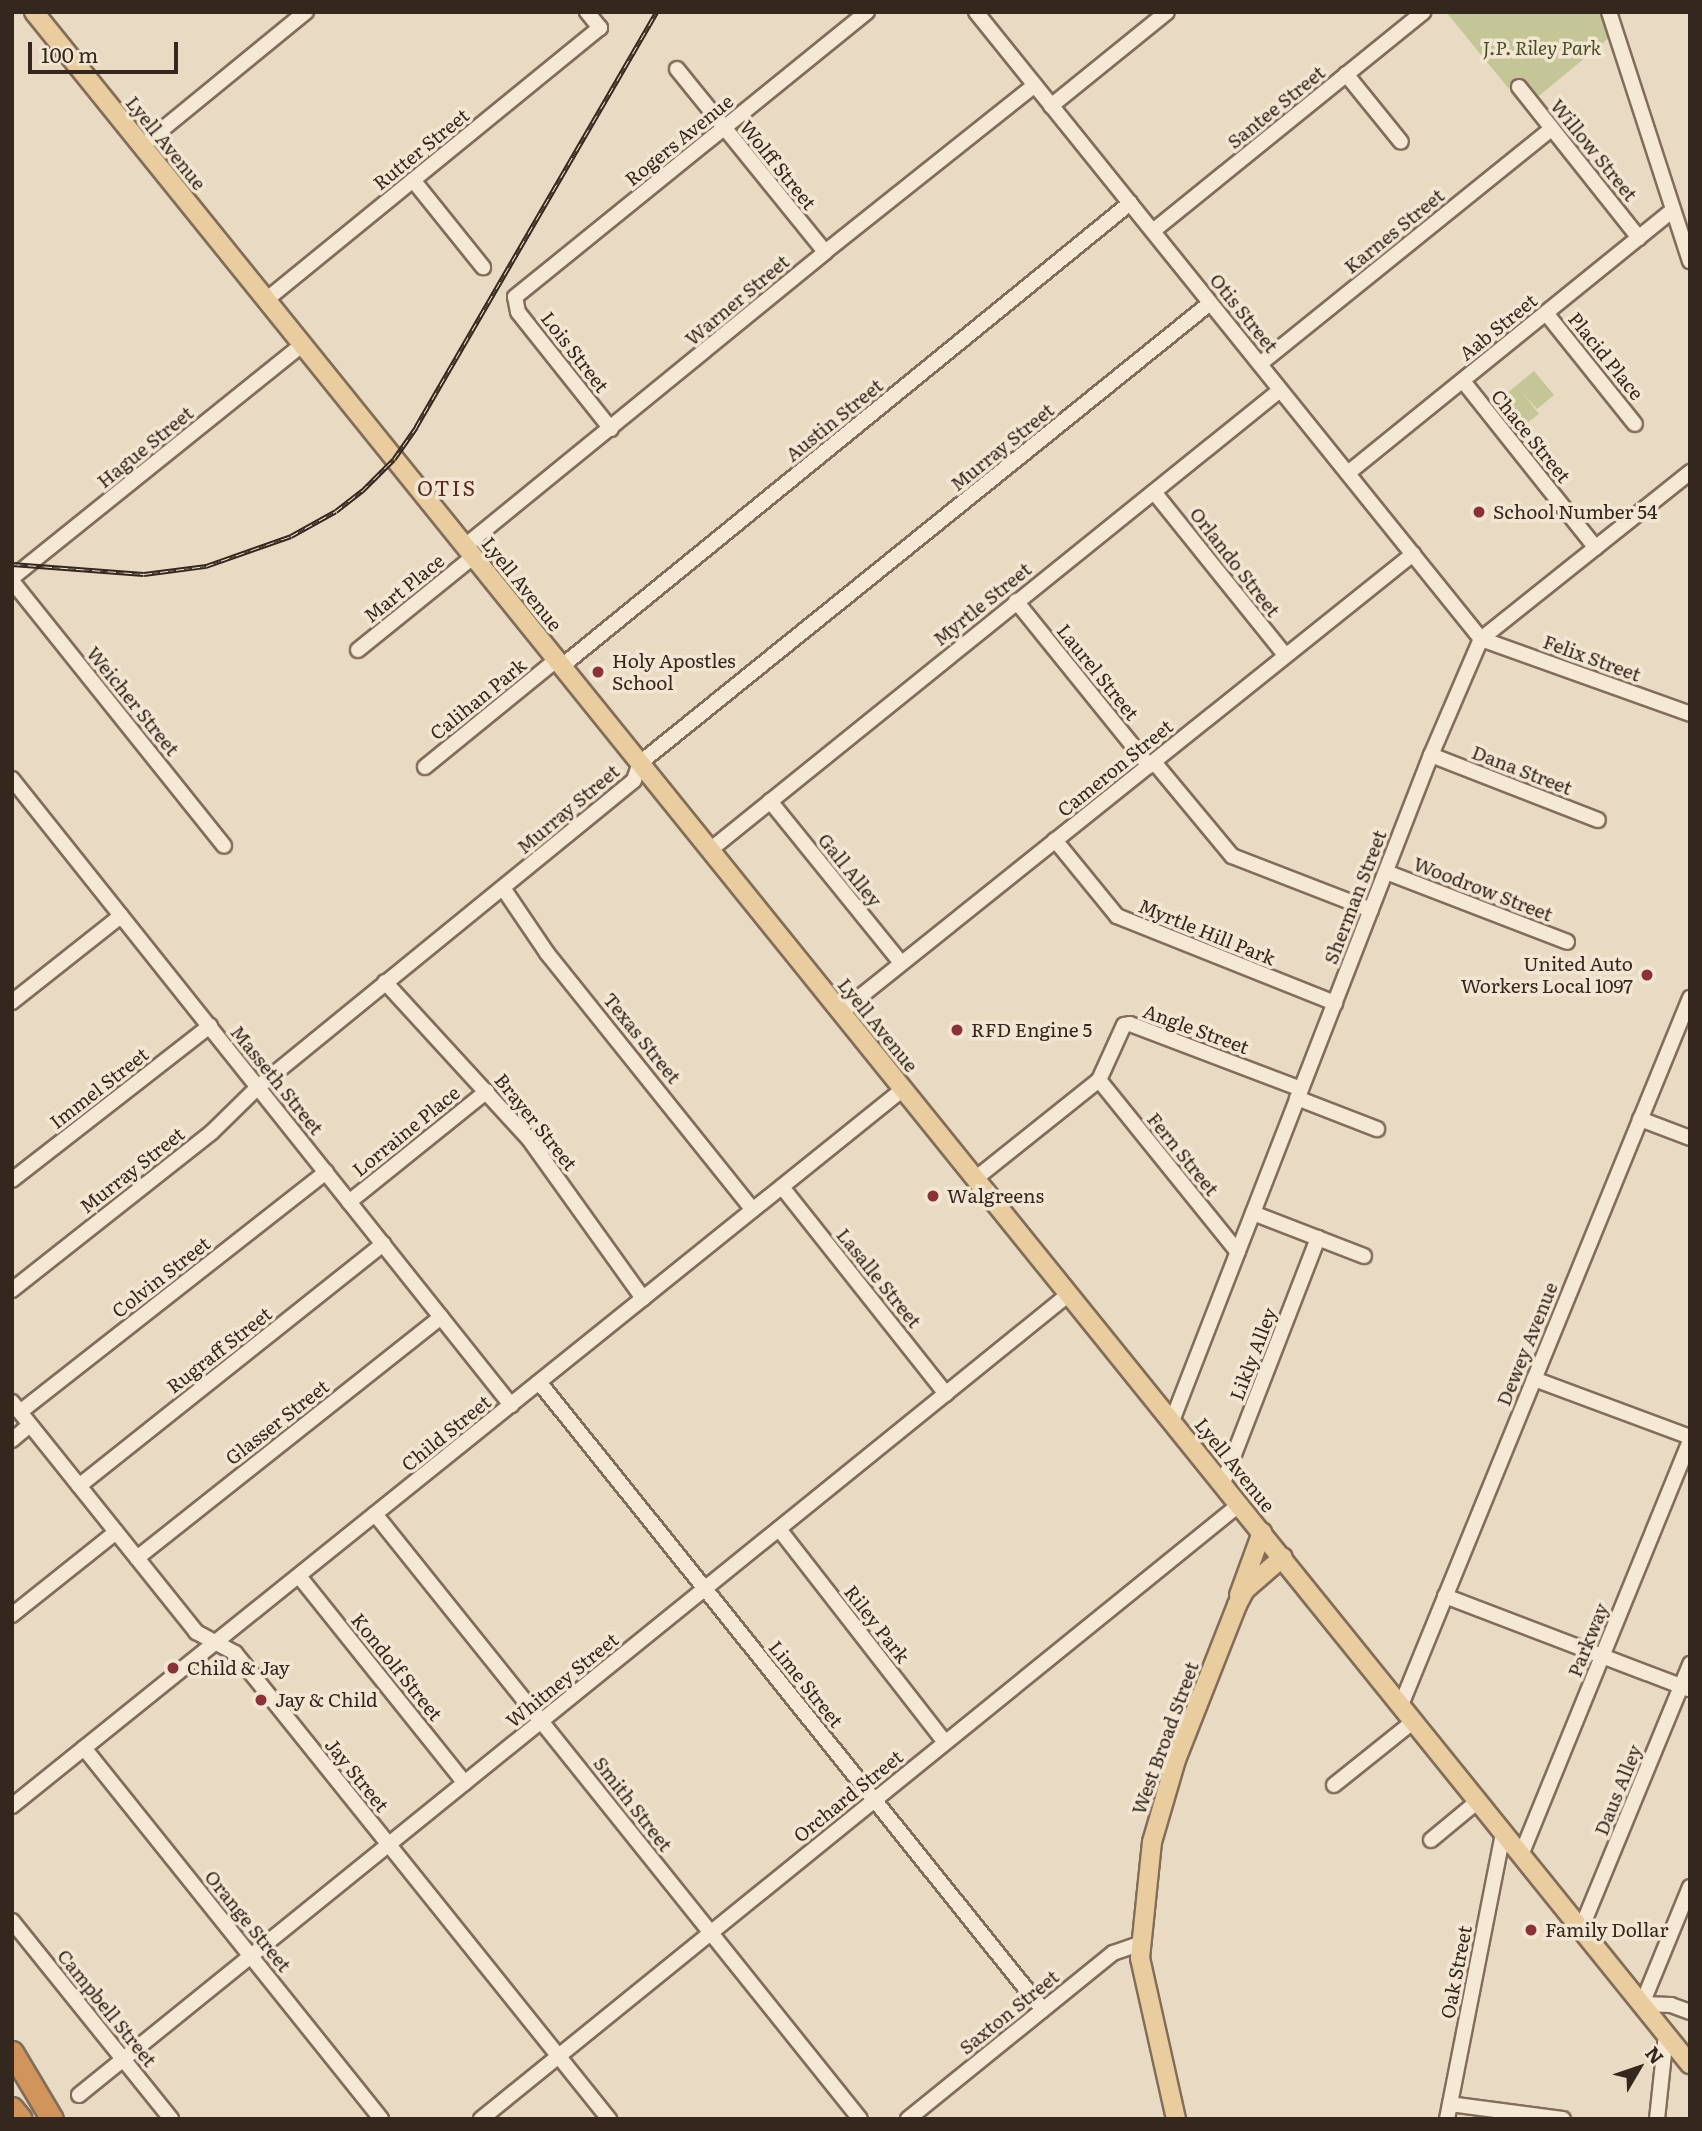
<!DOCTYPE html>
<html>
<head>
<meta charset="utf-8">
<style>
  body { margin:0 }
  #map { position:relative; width:1702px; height:2131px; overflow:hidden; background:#e9dbc3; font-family:Literata,serif }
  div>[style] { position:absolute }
  .green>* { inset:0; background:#c4c698 }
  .roads { filter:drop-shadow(2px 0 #826d5b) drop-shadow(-2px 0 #826d5b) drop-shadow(0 2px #826d5b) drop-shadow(0 -2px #826d5b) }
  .minor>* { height:14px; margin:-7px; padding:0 7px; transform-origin:7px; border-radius:7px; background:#f5e9d5 }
  .major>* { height:18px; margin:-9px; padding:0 9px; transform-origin:9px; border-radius:9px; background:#e9cd9e }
  .highway>* { height:21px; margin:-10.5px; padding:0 10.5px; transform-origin:10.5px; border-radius:10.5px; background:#d1955b }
  .rail>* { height:5px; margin-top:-2.5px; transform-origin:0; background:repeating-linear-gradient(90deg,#f2e6d2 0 8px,#33271e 0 16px); box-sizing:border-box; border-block:2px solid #33271e }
  .dots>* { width:19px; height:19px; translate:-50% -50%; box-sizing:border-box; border:4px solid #f2e6d2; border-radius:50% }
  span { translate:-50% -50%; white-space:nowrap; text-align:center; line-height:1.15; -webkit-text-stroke:7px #f2e6d2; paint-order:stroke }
  .park-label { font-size:19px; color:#464d27; font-style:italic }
  .street-label { font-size:19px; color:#33271e }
  .poi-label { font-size:19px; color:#33271e }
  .left { translate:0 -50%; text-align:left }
  .right { translate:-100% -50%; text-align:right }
  .neighbourhood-label { font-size:21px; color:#5b2a22; letter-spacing:2px }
  .frame { position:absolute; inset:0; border:14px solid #33271e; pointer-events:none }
  .north { position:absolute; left:1604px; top:2033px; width:70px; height:70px; -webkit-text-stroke:5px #f2e6d2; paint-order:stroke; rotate:51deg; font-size:19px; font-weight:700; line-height:28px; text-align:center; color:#33271e }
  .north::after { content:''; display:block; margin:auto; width:24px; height:32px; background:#33271e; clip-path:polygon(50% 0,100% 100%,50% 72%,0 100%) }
  .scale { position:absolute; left:28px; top:42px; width:150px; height:32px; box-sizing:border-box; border:4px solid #33271e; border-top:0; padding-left:9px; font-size:21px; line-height:24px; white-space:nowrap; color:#33271e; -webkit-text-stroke:5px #f2e6d2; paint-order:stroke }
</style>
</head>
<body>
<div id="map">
  <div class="green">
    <i style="clip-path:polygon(1446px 12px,1599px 12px,1610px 37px,1539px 96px,1524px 78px,1509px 89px)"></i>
    <i style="clip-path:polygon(1534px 371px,1554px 395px,1537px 409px,1521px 391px,1539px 414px,1519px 429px,1502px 408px,1501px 398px)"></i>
  </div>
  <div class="roads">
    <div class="minor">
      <i style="left:976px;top:12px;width:805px;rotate:51.15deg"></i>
      <i style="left:1481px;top:639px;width:222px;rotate:19.7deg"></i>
      <i style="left:1609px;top:12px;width:262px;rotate:72deg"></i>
      <i style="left:677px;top:69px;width:235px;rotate:51deg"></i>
      <i style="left:1346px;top:74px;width:87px;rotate:51deg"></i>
      <i style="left:1519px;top:87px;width:193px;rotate:51.5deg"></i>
      <i style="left:1051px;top:106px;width:149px;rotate:-39deg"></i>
      <i style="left:142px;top:146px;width:212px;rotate:-39.3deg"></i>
      <i style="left:413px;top:180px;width:112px;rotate:51.2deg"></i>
      <i style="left:1153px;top:231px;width:348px;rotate:-39deg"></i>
      <i style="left:266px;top:300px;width:431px;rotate:-39.2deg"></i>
      <i style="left:600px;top:28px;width:21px;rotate:-129deg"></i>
      <i style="left:1546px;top:313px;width:142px;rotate:51.3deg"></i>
      <i style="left:1260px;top:364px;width:375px;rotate:-38.9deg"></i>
      <i style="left:1463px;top:381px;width:213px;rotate:51.5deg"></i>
      <i style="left:611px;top:429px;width:149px;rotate:-128.5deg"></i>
      <i style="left:518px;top:312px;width:15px;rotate:-101deg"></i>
      <i style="left:515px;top:297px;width:453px;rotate:-39deg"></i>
      <i style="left:1348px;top:473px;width:418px;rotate:-39deg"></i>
      <i style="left:1154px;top:492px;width:209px;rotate:51.2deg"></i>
      <i style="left:465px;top:546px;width:465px;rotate:-39.2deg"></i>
      <i style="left:825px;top:252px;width:268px;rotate:-38.5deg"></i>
      <i style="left:12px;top:578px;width:372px;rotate:-38.8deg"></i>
      <i style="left:12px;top:581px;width:339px;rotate:51.3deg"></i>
      <i style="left:1016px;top:601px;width:212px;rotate:51.1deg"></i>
      <i style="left:358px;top:650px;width:148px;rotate:-39deg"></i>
      <i style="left:562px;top:666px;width:733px;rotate:-39.18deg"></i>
      <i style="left:1431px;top:755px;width:179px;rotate:21.3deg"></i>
      <i style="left:1154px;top:762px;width:122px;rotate:50.3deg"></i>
      <i style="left:1232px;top:856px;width:149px;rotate:21.2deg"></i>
      <i style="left:425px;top:767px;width:169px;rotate:-39.2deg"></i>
      <i style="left:12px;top:779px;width:801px;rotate:51.44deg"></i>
      <i style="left:770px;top:801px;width:208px;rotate:51deg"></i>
      <i style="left:1055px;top:840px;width:98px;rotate:50.8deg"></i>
      <i style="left:1117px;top:916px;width:235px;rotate:21.8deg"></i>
      <i style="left:710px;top:850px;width:732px;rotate:-38.9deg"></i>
      <i style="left:1386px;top:872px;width:194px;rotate:21.1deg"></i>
      <i style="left:503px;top:888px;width:78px;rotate:55.9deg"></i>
      <i style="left:547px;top:953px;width:329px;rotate:51.3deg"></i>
      <i style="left:385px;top:982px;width:213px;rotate:47.5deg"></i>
      <i style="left:529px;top:1139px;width:196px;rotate:54.4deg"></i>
      <i style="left:12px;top:1002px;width:139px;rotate:-38.3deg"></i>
      <i style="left:841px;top:1012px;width:733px;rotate:-38.68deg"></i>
      <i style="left:1099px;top:1080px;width:221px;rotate:51.1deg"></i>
      <i style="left:1297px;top:1098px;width:86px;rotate:21.2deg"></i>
      <i style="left:1640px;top:1119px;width:53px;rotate:20.8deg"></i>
      <i style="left:975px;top:1179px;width:159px;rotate:-38.6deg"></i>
      <i style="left:1099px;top:1080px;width:60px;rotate:-65.6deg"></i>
      <i style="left:1124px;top:1025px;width:6px;rotate:-9deg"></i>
      <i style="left:1130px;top:1024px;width:183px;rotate:20.8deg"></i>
      <i style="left:12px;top:1180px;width:251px;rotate:-37.9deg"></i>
      <i style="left:782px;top:1187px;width:264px;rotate:51.6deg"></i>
      <i style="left:349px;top:1202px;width:177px;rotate:-38.8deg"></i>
      <i style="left:1253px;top:1213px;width:119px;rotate:21.2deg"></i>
      <i style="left:12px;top:1290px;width:255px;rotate:-38.3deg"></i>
      <i style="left:212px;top:1132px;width:64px;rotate:-44.4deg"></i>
      <i style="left:258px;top:1087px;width:485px;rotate:-39.2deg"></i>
      <i style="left:634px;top:780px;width:18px;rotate:-71deg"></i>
      <i style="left:640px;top:763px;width:732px;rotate:-38.9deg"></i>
      <i style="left:1534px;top:1379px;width:166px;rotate:20.4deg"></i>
      <i style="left:539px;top:1382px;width:805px;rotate:51.25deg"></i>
      <i style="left:12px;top:1402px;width:295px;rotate:51.3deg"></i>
      <i style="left:196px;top:1632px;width:44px;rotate:28.3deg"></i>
      <i style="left:235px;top:1653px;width:598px;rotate:51.25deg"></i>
      <i style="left:20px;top:1412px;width:389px;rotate:-38.1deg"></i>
      <i style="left:1172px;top:1421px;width:715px;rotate:-68.75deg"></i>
      <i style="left:1431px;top:755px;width:126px;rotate:-66.7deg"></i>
      <i style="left:1481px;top:639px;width:268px;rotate:-38.6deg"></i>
      <i style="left:12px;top:1440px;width:23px;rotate:-40deg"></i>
      <i style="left:1223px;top:1483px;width:263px;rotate:-68.8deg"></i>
      <i style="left:79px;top:1486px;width:389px;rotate:-38.5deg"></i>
      <i style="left:375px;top:1514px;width:775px;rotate:51.28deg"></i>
      <i style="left:779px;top:1529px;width:270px;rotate:52.1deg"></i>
      <i style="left:137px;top:1558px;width:388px;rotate:-38.4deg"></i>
      <i style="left:299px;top:1576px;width:265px;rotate:51.3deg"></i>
      <i style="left:1445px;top:1596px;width:261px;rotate:20.9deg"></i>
      <i style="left:12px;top:1615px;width:133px;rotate:-38.6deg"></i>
      <i style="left:1401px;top:1705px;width:764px;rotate:-67.77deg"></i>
      <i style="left:84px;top:1748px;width:475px;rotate:51.3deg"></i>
      <i style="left:1334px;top:1785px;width:102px;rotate:-38.7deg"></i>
      <i style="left:12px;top:1806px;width:1144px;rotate:-38.82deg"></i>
      <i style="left:1431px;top:1840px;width:61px;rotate:-39.7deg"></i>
      <i style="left:1521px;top:1855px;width:448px;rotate:-67.8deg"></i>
      <i style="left:1690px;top:1887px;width:126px;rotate:112.3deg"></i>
      <i style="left:1642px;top:2004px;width:29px;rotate:2deg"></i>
      <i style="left:1671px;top:2005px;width:20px;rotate:20deg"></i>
      <i style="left:12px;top:1921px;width:254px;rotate:51.2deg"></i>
      <i style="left:1581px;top:1929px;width:287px;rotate:-67.6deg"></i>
      <i style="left:79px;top:2095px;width:1273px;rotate:-38.98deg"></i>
      <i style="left:1450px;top:2104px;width:114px;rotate:7.6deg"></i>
      <i style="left:481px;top:2119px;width:977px;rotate:-39.02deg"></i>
      <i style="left:908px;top:2119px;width:264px;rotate:-39deg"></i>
      <i style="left:1113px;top:1953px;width:28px;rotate:-19deg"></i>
      <i style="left:1447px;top:2119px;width:291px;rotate:-78.9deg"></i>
      <i style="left:1657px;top:2119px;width:84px;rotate:-83.9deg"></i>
    </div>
    <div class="major">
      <i style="left:34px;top:12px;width:2637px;rotate:51.1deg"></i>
      <i style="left:1239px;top:1595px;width:67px;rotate:-69.9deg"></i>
      <i style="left:1176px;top:2119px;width:165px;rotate:-102.6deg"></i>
      <i style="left:1140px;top:1958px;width:117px;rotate:-84.1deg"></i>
      <i style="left:1152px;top:1842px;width:85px;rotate:-73.7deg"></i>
      <i style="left:1176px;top:1760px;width:167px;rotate:-68.5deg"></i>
      <i style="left:1237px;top:1605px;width:17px;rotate:-62deg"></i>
      <i style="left:1245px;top:1590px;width:50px;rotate:-41deg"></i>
    </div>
    <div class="highway">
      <i style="left:12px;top:2052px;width:78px;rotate:59.2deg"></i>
      <i style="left:12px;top:2108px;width:14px;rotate:51deg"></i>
    </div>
  </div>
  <div class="rail">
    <i style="left:12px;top:564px;width:132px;rotate:4.3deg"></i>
    <i style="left:144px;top:574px;width:63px;rotate:-7.4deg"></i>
    <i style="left:206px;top:566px;width:90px;rotate:-19.4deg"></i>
    <i style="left:291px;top:536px;width:51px;rotate:-29.1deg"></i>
    <i style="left:336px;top:511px;width:33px;rotate:-38deg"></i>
    <i style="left:362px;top:491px;width:45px;rotate:-45deg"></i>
    <i style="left:394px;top:459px;width:39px;rotate:-55deg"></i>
    <i style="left:416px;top:427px;width:480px;rotate:-59.9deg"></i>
  </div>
  <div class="dots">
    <i style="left:1479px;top:512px;background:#8b3138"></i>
    <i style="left:598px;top:672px;background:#8b3138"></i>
    <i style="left:1647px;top:975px;background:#8b3138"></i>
    <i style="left:957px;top:1030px;background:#8b3138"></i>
    <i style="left:933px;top:1196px;background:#8b3138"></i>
    <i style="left:173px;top:1668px;background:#8b3138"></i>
    <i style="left:261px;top:1700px;background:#8b3138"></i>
    <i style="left:1531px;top:1930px;background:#8b3138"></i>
  </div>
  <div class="park-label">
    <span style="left:1542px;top:48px">J.P. Riley Park</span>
  </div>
  <div class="street-label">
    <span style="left:1276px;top:107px;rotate:-39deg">Santee Street</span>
    <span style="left:679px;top:140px;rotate:-39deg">Rogers Avenue</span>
    <span style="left:166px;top:143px;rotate:51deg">Lyell Avenue</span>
    <span style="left:421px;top:149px;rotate:-39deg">Rutter Street</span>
    <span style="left:1594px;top:150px;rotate:51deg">Willow Street</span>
    <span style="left:778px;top:165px;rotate:51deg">Wolff Street</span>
    <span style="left:1394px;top:231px;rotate:-39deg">Karnes Street</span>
    <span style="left:737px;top:300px;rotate:-40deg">Warner Street</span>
    <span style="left:1244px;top:313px;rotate:51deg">Otis Street</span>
    <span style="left:1498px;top:327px;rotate:-39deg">Aab Street</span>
    <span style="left:575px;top:352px;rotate:52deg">Lois Street</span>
    <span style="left:1606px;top:356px;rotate:51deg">Placid Place</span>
    <span style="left:834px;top:420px;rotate:-39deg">Austin Street</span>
    <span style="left:1531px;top:436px;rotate:51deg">Chace Street</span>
    <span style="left:145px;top:447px;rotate:-39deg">Hague Street</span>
    <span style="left:1002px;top:447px;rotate:-39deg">Murray Street</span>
    <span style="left:1235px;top:562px;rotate:52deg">Orlando Street</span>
    <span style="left:522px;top:584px;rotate:51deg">Lyell Avenue</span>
    <span style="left:404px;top:588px;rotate:-39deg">Mart Place</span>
    <span style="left:982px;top:604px;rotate:-39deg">Myrtle Street</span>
    <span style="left:1592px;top:658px;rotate:20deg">Felix Street</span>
    <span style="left:1098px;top:672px;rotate:51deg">Laurel Street</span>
    <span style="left:478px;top:699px;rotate:-39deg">Calihan Park</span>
    <span style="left:133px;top:701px;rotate:51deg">Weicher Street</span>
    <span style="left:1115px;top:768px;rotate:-39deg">Cameron Street</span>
    <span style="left:1522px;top:770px;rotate:21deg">Dana Street</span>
    <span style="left:568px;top:809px;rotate:-40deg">Murray Street</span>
    <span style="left:850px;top:870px;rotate:51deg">Gall Alley</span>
    <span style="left:1483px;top:889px;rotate:21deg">Woodrow Street</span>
    <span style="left:1355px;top:897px;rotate:-69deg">Sherman Street</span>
    <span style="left:1207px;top:932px;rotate:22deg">Myrtle Hill Park</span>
    <span style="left:878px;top:1025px;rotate:51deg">Lyell Avenue</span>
    <span style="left:1196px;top:1029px;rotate:20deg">Angle Street</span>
    <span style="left:642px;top:1038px;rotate:51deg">Texas Street</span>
    <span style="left:277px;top:1080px;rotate:51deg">Masseth Street</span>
    <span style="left:99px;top:1088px;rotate:-38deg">Immel Street</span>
    <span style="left:536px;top:1122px;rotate:51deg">Brayer Street</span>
    <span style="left:406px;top:1131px;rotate:-39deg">Lorraine Place</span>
    <span style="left:1183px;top:1154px;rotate:51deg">Fern Street</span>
    <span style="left:132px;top:1170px;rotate:-38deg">Murray Street</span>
    <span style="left:161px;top:1277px;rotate:-38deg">Colvin Street</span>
    <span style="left:879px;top:1278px;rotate:51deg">Lasalle Street</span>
    <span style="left:1527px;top:1344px;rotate:-68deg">Dewey Avenue</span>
    <span style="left:219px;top:1350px;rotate:-38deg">Rugraff Street</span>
    <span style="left:1253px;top:1354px;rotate:-69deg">Likly Alley</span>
    <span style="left:277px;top:1422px;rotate:-38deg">Glasser Street</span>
    <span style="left:446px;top:1433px;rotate:-39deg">Child Street</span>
    <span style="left:1235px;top:1465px;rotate:51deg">Lyell Avenue</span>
    <span style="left:877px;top:1624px;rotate:52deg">Riley Park</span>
    <span style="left:1588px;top:1640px;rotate:-68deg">Parkway</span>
    <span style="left:397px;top:1667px;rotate:51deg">Kondolf Street</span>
    <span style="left:562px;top:1680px;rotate:-39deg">Whitney Street</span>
    <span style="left:806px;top:1684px;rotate:51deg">Lime Street</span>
    <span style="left:1165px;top:1738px;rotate:-70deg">West Broad Street</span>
    <span style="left:357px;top:1775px;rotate:51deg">Jay Street</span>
    <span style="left:1618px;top:1790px;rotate:-68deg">Daus Alley</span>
    <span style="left:848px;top:1796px;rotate:-39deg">Orchard Street</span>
    <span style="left:633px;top:1804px;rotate:52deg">Smith Street</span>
    <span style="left:248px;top:1921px;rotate:51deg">Orange Street</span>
    <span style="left:1456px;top:1972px;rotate:-79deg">Oak Street</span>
    <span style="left:107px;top:2008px;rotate:51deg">Campbell Street</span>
    <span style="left:1009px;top:2012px;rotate:-39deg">Saxton Street</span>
  </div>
  <div class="poi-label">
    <span class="left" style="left:1493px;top:512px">School Number 54</span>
    <span class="left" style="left:612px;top:672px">Holy Apostles<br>School</span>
    <span class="right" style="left:1633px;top:975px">United Auto<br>Workers Local 1097</span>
    <span class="left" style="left:971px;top:1030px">RFD Engine 5</span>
    <span class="left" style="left:947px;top:1196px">Walgreens</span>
    <span class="left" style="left:187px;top:1668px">Child &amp; Jay</span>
    <span class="left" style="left:275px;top:1700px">Jay &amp; Child</span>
    <span class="left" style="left:1545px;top:1930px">Family Dollar</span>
  </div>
  <div class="neighbourhood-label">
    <span style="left:447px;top:487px">OTIS</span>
  </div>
  <div class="frame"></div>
  <div class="north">N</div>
  <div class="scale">100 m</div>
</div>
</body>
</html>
